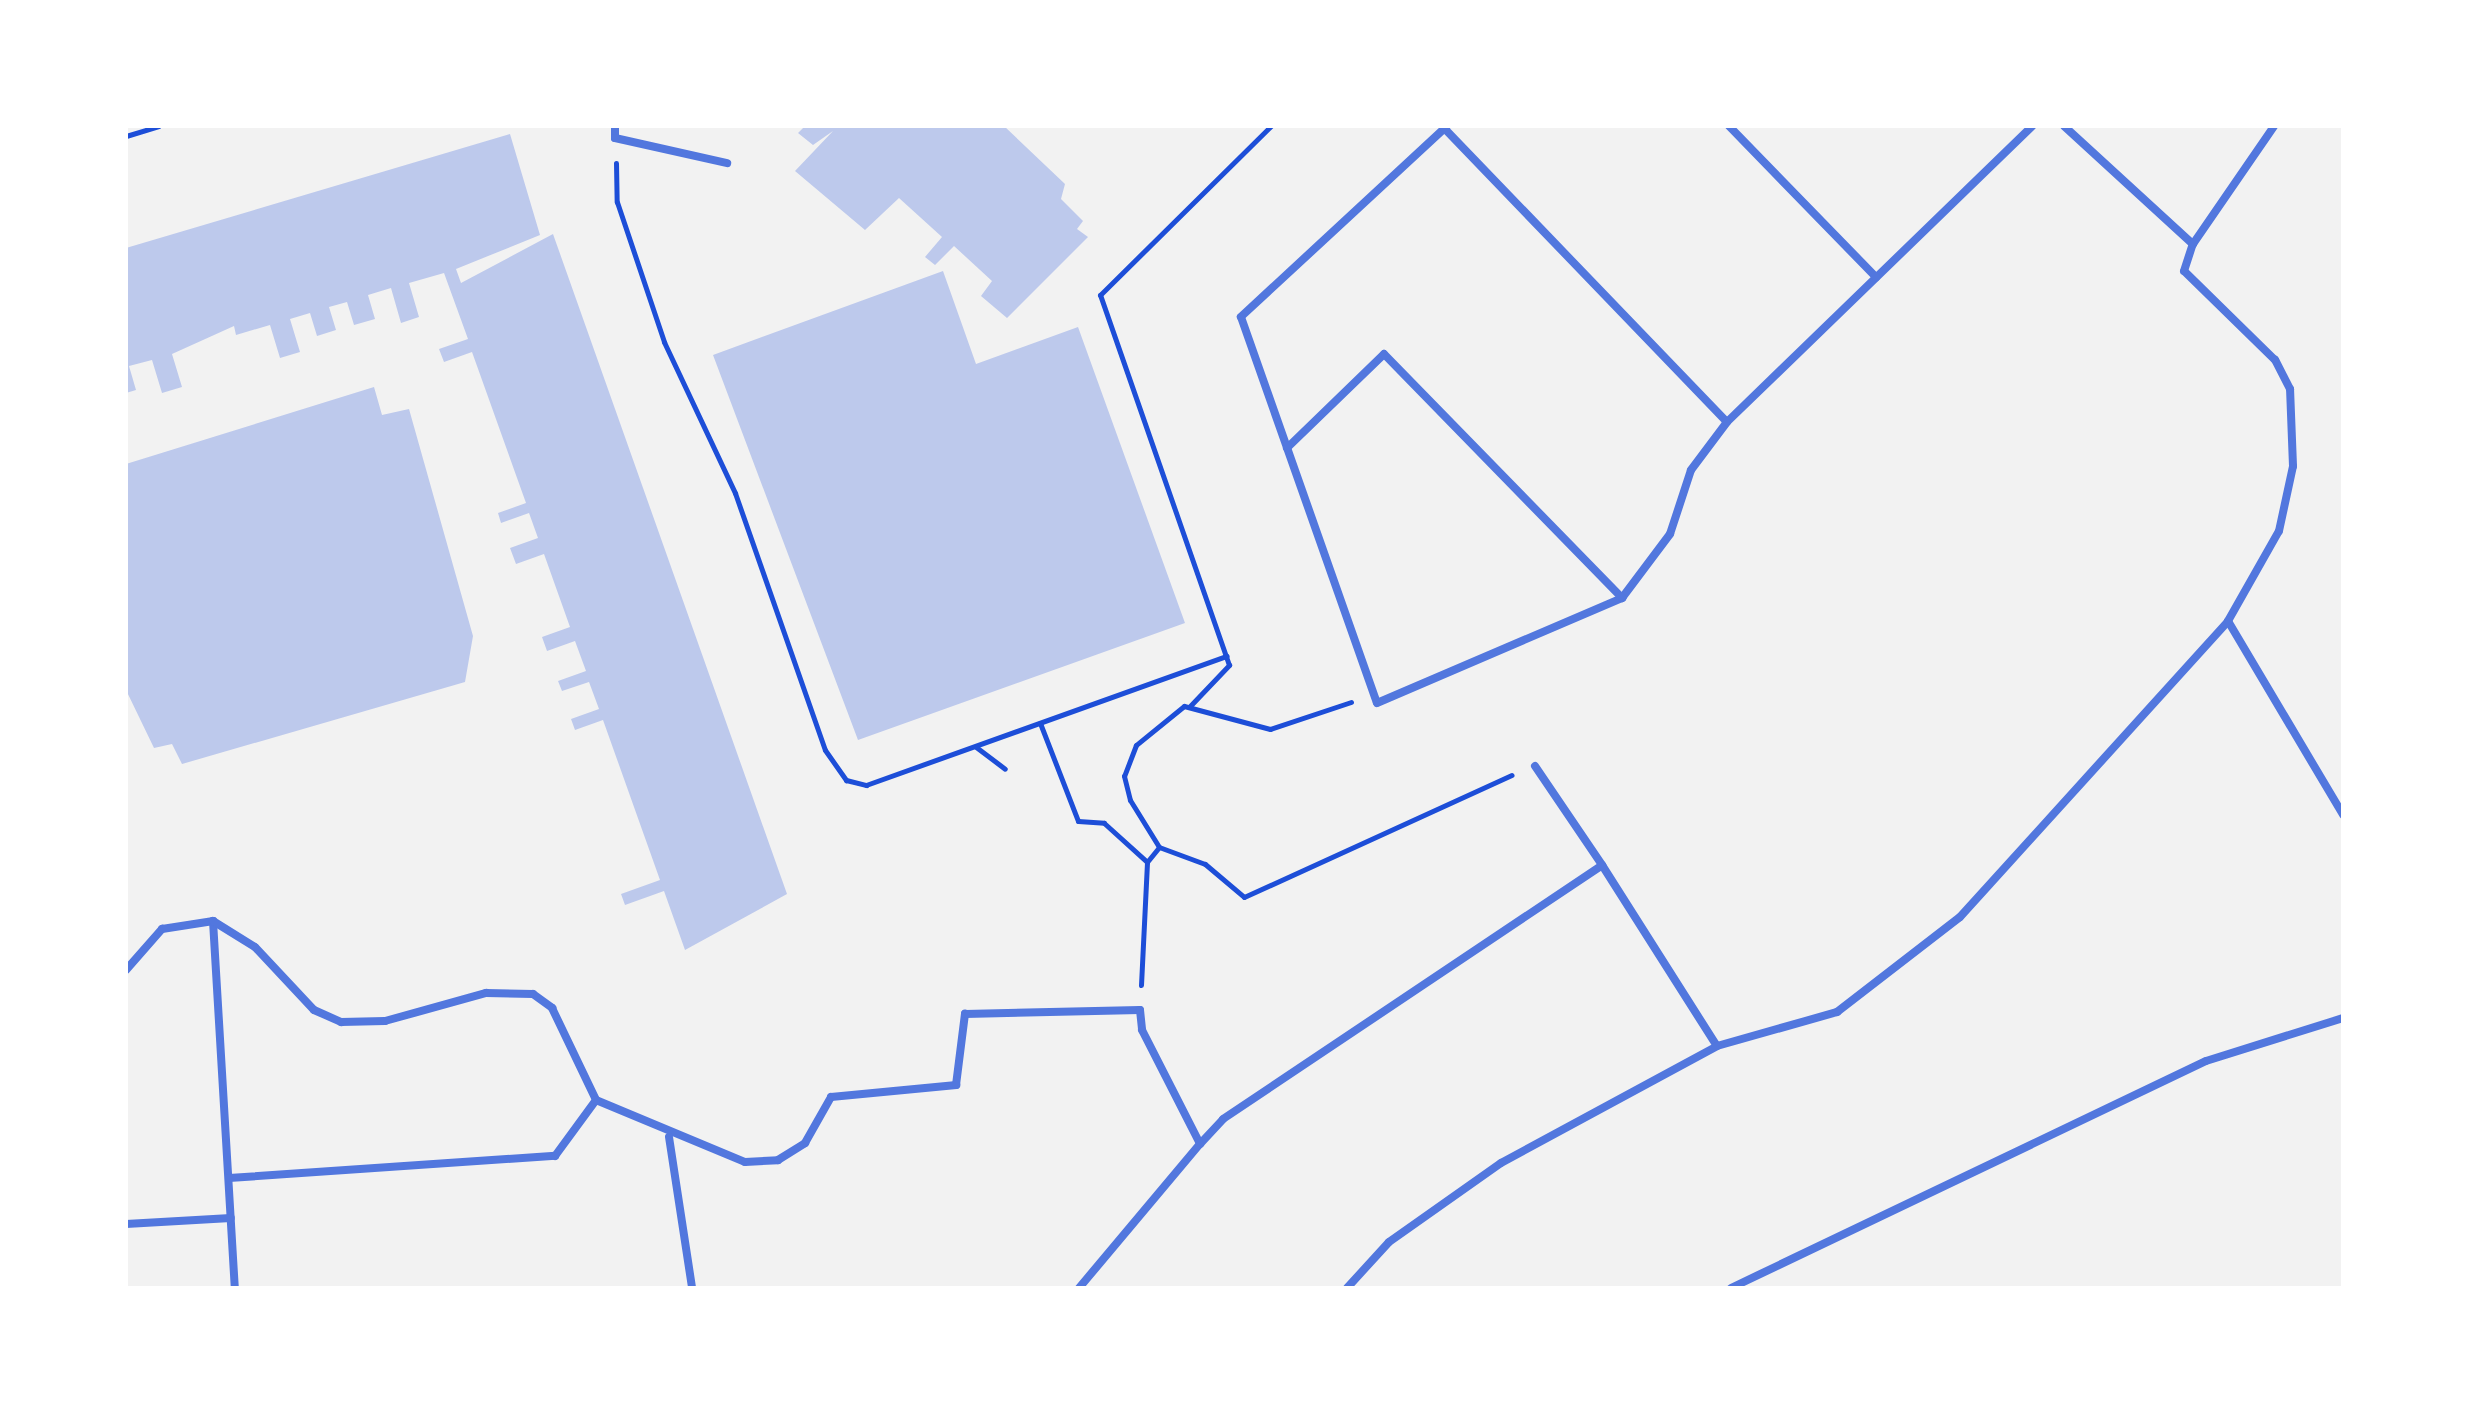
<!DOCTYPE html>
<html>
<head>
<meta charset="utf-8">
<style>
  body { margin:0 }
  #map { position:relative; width:2469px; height:1414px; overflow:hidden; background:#f2f2f2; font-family:Inter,sans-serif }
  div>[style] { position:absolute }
  .building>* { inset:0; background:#bdc9ec }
  .path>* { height:5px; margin:-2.5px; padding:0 2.5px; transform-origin:2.5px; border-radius:2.5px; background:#1d4ed8 }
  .minor>* { height:8px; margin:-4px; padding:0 4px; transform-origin:4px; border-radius:4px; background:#5277de }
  span { translate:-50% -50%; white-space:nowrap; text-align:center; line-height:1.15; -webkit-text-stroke:8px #fff; paint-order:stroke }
  .frame { position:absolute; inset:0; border:128px solid #fff; pointer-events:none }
</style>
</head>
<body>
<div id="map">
  <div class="building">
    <i style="clip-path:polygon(805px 126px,1004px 126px,1065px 184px,1061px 199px,1083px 221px,1077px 229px,1088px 237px,1007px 318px,981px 296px,992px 281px,954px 246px,935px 265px,925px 257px,942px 237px,899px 198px,865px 230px,795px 171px,833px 131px,813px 145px,798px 133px)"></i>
    <i style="clip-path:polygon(510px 134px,540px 235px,456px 269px,461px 283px,553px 234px,787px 894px,685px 950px,664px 891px,625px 905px,621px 894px,660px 880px,603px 720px,575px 730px,571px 719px,599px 709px,589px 682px,562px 691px,558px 681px,586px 671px,575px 641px,547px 651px,542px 637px,570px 627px,544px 554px,516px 564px,510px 548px,538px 538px,529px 513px,501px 523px,498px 513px,526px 503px,472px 352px,444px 362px,439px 349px,468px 339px,444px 273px,409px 283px,419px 317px,401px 323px,391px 288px,368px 295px,375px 319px,354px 325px,347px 302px,329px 307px,336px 330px,317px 336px,310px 313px,290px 319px,300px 352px,280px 358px,270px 325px,236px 335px,234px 326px,172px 354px,182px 387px,162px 393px,152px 360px,129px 366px,136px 390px,126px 393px,126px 248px)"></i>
    <i style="clip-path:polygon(943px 271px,976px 364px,1078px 327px,1185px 623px,858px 740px,713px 355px)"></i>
    <i style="clip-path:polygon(374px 387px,382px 415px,409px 409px,473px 636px,465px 682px,182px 764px,172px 744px,154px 748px,126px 690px,126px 464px)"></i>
  </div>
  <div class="path">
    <i style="left:126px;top:136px;width:34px;rotate:-17deg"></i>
    <i style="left:616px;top:163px;width:39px;rotate:89deg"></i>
    <i style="left:617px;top:202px;width:148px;rotate:71.4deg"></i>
    <i style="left:664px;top:342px;width:167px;rotate:64.8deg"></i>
    <i style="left:735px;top:493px;width:272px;rotate:70.7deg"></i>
    <i style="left:825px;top:750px;width:37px;rotate:55deg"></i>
    <i style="left:846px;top:780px;width:21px;rotate:14deg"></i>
    <i style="left:866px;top:785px;width:383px;rotate:-19.7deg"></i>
    <i style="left:1351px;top:702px;width:85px;rotate:161.6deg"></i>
    <i style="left:1270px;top:729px;width:89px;rotate:-165deg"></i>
    <i style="left:1184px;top:706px;width:62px;rotate:140.9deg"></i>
    <i style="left:1136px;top:745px;width:33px;rotate:111deg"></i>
    <i style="left:1124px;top:776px;width:25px;rotate:76deg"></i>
    <i style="left:1130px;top:800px;width:55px;rotate:58.3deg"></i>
    <i style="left:1159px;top:847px;width:49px;rotate:20.3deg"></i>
    <i style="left:1205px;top:864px;width:51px;rotate:40.2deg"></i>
    <i style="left:1244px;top:897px;width:294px;rotate:-24.5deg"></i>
    <i style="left:1190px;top:706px;width:57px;rotate:-46.4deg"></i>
    <i style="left:1229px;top:665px;width:392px;rotate:-109.2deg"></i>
    <i style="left:1100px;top:295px;width:240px;rotate:-44.7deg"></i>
    <i style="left:1040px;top:723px;width:105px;rotate:68.8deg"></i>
    <i style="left:1078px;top:821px;width:26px;rotate:4deg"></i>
    <i style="left:1104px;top:823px;width:58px;rotate:42.2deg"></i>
    <i style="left:976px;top:747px;width:36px;rotate:37deg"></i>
    <i style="left:1141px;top:985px;width:123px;rotate:-87.2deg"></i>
    <i style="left:1147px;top:862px;width:19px;rotate:-51deg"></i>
  </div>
  <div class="minor">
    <i style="left:615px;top:126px;width:12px;rotate:90deg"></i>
    <i style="left:615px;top:138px;width:115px;rotate:12.6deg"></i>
    <i style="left:1447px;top:126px;width:281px;rotate:137.2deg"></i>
    <i style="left:1241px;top:317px;width:409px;rotate:70.6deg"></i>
    <i style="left:1377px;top:703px;width:267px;rotate:-23.2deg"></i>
    <i style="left:1622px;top:598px;width:80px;rotate:-53.1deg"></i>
    <i style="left:1670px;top:534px;width:67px;rotate:-71.8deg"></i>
    <i style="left:1691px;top:470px;width:60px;rotate:-53.1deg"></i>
    <i style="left:1727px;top:422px;width:425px;rotate:-44.1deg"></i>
    <i style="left:1729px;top:126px;width:211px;rotate:45.8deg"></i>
    <i style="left:2064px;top:126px;width:175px;rotate:42.5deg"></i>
    <i style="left:1444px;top:128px;width:408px;rotate:46.1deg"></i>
    <i style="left:1287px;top:448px;width:135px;rotate:-44.1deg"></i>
    <i style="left:1384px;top:354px;width:341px;rotate:45.7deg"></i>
    <i style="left:2228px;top:621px;width:226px;rotate:59.3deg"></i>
    <i style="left:1535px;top:766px;width:120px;rotate:55.9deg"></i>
    <i style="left:213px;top:921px;width:368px;rotate:86.6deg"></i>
    <i style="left:126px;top:970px;width:55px;rotate:-48.7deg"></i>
    <i style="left:162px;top:929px;width:52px;rotate:-8.9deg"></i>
    <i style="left:213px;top:921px;width:49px;rotate:31.8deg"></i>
    <i style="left:255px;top:947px;width:86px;rotate:46.9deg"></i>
    <i style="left:314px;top:1010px;width:30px;rotate:24deg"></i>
    <i style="left:341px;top:1022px;width:44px;rotate:-1.3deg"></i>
    <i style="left:385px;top:1021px;width:105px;rotate:-15.5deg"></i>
    <i style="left:486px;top:993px;width:47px;rotate:1.2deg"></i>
    <i style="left:533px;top:994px;width:24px;rotate:36deg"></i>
    <i style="left:552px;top:1008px;width:102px;rotate:64.4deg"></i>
    <i style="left:596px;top:1100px;width:161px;rotate:22.6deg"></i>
    <i style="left:745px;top:1162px;width:33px;rotate:-3deg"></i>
    <i style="left:778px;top:1160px;width:32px;rotate:-32deg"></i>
    <i style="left:805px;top:1143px;width:53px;rotate:-60.5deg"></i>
    <i style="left:831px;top:1097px;width:126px;rotate:-5.5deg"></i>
    <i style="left:956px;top:1085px;width:72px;rotate:-82.8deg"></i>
    <i style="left:965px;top:1014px;width:175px;rotate:-1.3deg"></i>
    <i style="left:1140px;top:1010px;width:20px;rotate:84deg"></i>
    <i style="left:1142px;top:1030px;width:128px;rotate:63deg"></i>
    <i style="left:1200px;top:1144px;width:34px;rotate:-47deg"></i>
    <i style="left:1223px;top:1119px;width:456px;rotate:-33.8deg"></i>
    <i style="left:1602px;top:865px;width:214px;rotate:57.6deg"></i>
    <i style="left:1717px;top:1046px;width:125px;rotate:-15.8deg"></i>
    <i style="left:1837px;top:1012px;width:155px;rotate:-37.7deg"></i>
    <i style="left:1960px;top:917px;width:399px;rotate:-47.8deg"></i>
    <i style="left:2228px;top:621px;width:103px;rotate:-60.5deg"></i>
    <i style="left:2279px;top:531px;width:66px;rotate:-77.8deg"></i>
    <i style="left:2293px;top:466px;width:77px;rotate:-92.2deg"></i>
    <i style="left:2290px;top:389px;width:33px;rotate:-117deg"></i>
    <i style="left:2275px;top:360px;width:127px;rotate:-135.6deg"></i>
    <i style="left:2184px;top:271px;width:28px;rotate:-72deg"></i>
    <i style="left:2193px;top:244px;width:143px;rotate:-55.5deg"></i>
    <i style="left:669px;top:1137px;width:153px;rotate:81.3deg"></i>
    <i style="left:229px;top:1178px;width:327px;rotate:-3.9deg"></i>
    <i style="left:555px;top:1156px;width:69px;rotate:-53.8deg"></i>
    <i style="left:126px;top:1224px;width:105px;rotate:-3.3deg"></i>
    <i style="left:1079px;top:1288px;width:188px;rotate:-50deg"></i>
    <i style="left:1347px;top:1288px;width:62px;rotate:-47.6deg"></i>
    <i style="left:1389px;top:1242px;width:137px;rotate:-35.2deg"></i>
    <i style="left:1501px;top:1163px;width:246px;rotate:-28.4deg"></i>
    <i style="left:1731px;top:1288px;width:526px;rotate:-25.54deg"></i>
    <i style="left:2206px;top:1061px;width:144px;rotate:-17.4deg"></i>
  </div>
  <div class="frame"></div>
</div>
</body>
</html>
